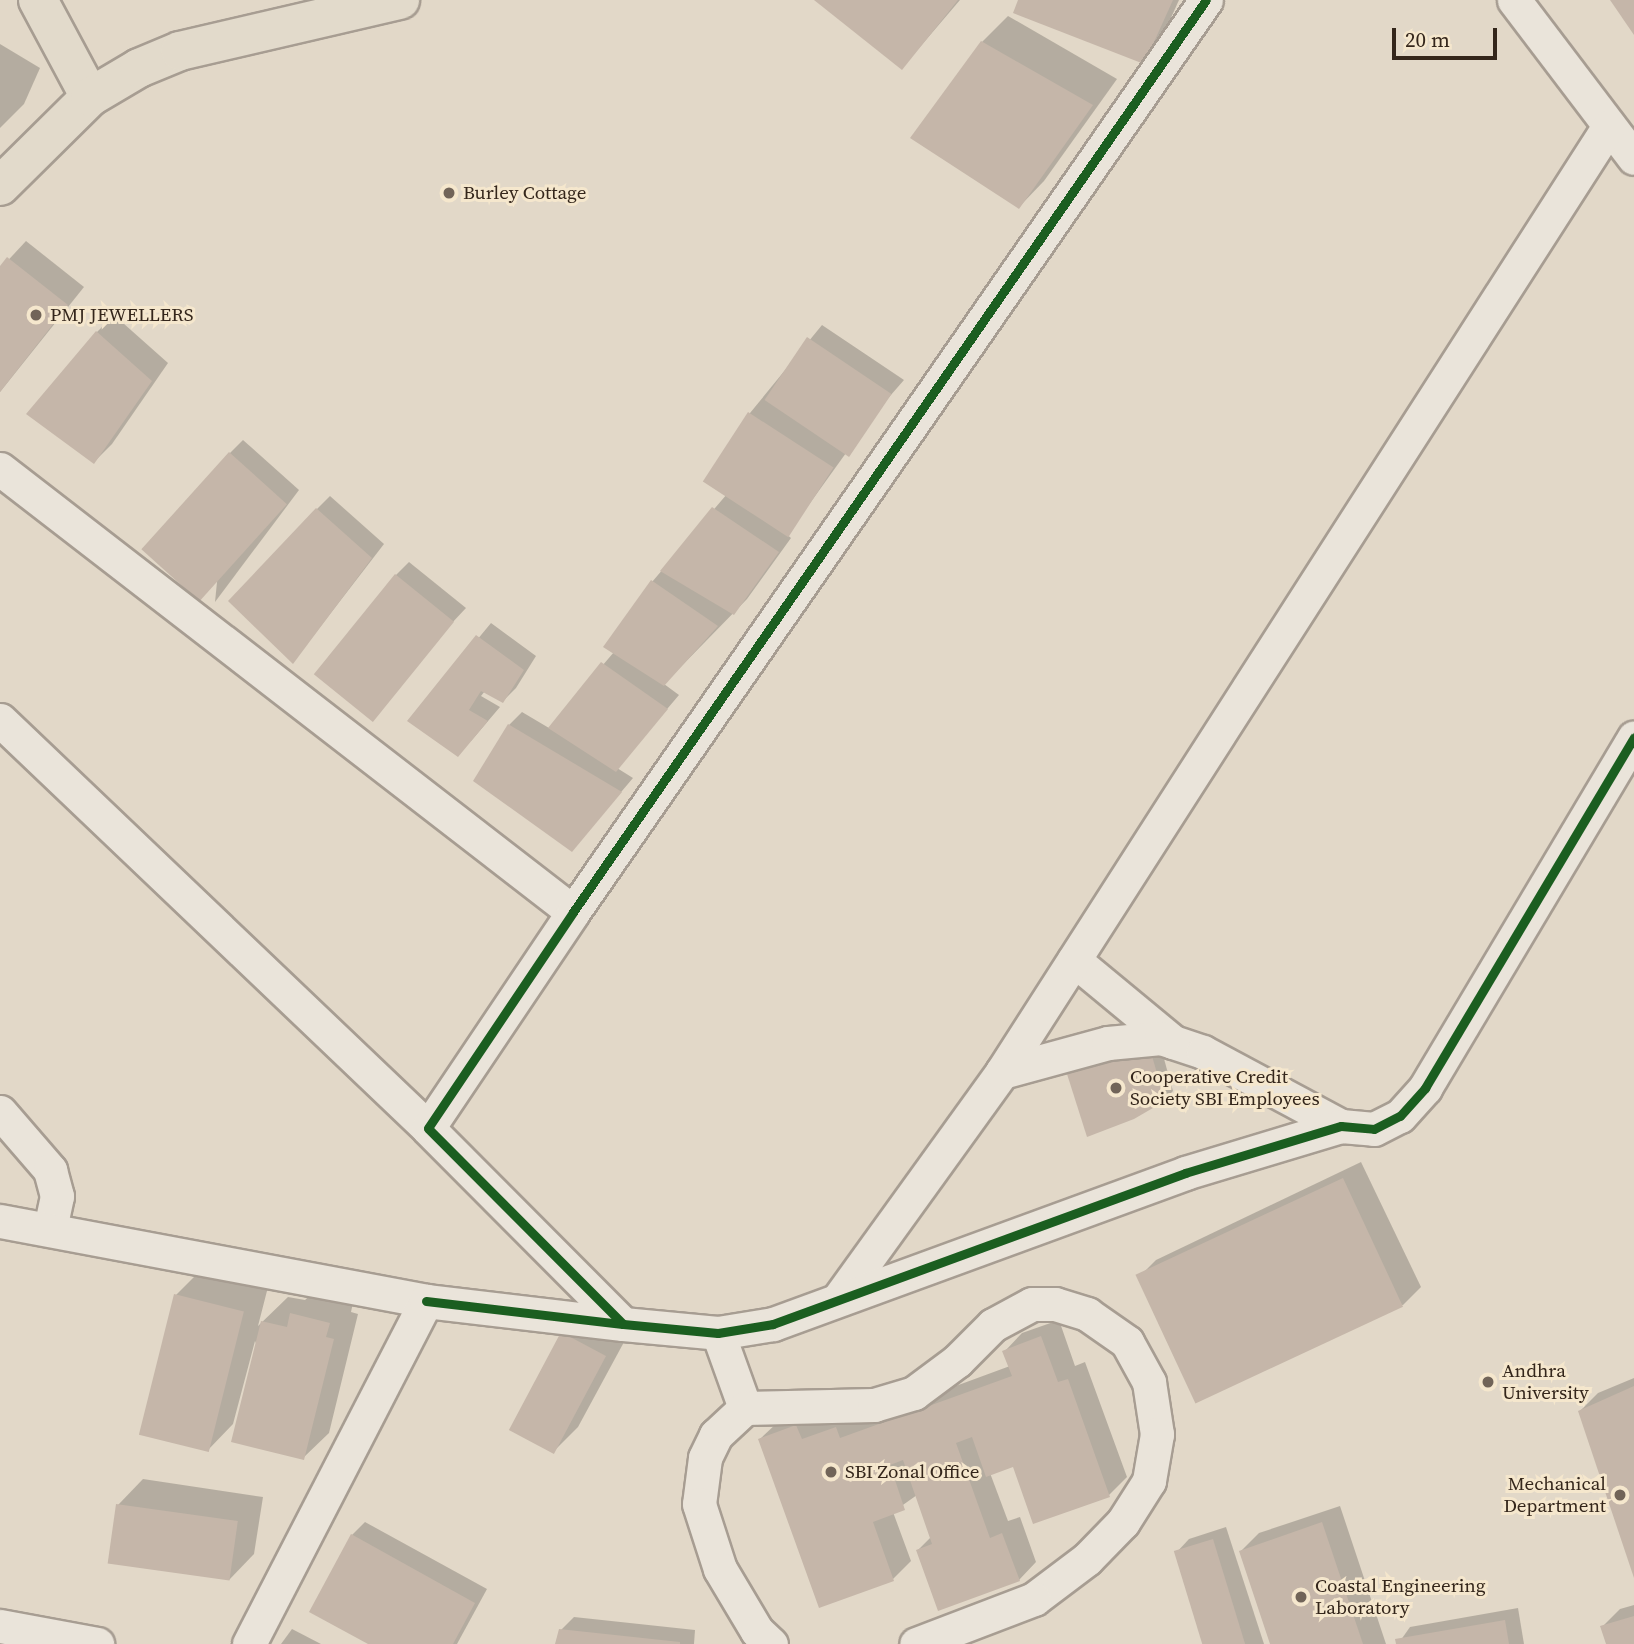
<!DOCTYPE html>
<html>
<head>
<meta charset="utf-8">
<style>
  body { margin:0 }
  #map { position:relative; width:1634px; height:1644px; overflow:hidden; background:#e2d8c8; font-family:"Source Serif 4",serif }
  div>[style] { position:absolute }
  .shadow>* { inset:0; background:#0003 }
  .building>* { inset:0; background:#c5b6a9; transform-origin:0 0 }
  .roads { filter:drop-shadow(2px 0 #a79d92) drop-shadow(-2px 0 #a79d92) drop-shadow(0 2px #a79d92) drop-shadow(0 -2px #a79d92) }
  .minor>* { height:33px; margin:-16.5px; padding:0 16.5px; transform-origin:16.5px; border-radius:16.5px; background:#eae4da }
  .major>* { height:38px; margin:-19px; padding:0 19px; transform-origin:19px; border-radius:19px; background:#e2dacb }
  .cycleway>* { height:9px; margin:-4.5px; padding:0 4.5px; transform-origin:4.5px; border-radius:4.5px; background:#1b5e20 }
  .dots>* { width:19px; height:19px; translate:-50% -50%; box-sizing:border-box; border:4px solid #f5e7cd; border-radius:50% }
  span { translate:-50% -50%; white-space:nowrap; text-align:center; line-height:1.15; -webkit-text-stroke:6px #f5e7cd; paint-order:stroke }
  .poi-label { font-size:19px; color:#34261b }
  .left { translate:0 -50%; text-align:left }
  .right { translate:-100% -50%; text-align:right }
  .scale { position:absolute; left:1392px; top:28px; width:105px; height:32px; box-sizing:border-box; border:4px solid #34261b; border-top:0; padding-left:9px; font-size:21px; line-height:24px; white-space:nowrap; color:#34261b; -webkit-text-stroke:5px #f5e7cd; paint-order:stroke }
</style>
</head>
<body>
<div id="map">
  <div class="shadow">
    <i style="clip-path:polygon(817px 0,960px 0,902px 68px)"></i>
    <i style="clip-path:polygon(1020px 0,1179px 0,1157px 49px,1144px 62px)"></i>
    <i style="clip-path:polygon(1008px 16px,1117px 79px,1044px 181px,1019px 207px,982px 42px)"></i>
    <i style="clip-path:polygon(0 44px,40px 68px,24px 104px,0 128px)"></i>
    <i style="clip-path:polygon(26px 241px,84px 287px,0 392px,0 269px)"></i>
    <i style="clip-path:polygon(114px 315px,168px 363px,112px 444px,94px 462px,97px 332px)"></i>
    <i style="clip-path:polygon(822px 325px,904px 380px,842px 451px,846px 453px,800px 517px,786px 530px,770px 520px,791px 538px,747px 599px,664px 684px,679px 695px,617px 768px,633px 778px,572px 850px,509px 725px,522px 712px,549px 728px,614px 652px,652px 582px,727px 494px,750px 413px)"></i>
    <i style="clip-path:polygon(243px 440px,299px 490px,215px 602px,230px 453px)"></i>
    <i style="clip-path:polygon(330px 496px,384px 544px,293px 662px,317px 509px)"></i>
    <i style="clip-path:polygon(409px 562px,466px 608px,375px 705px,396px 575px)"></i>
    <i style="clip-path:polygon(491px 623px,536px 656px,516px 688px,503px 701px,485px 691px,481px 696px,500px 707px,471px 741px,410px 721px)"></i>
    <i style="clip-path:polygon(1159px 1041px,1173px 1091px,1164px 1100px,1069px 1074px,1078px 1066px)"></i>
    <i style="clip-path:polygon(1361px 1162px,1421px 1287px,1403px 1305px,1139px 1277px,1156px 1260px)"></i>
    <i style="clip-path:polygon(201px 1270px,268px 1287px,258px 1326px,288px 1297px,305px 1300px,317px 1289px,354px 1298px,351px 1312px,358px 1314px,329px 1433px,303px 1458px,255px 1341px,233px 1424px,208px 1450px,176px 1295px)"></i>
    <i style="clip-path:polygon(1059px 1320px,1075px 1366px,1085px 1362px,1127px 1477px,1109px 1495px,1014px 1464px,990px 1473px,1008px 1521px,1020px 1517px,1036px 1562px,1019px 1580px,918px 1550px,932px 1536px,917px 1495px,893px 1512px,911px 1561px,893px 1579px,760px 1439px,778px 1422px,858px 1422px,1010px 1366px,1005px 1351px,1022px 1333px)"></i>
    <i style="clip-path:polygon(630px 1331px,578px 1427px,553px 1452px,562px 1333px)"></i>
    <i style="clip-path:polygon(1634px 1378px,1634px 1574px,1580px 1411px,1598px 1393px)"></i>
    <i style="clip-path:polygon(143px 1479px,263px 1497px,254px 1554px,229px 1580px,118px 1505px)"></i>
    <i style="clip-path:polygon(1340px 1506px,1386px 1644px,1272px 1644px,1241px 1551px,1259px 1533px)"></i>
    <i style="clip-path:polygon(365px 1522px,487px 1589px,457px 1644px,372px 1644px,352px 1535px)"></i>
    <i style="clip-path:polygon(1226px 1527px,1264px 1644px,1205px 1644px,1176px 1553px,1189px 1539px)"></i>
    <i style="clip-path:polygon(1634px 1605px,1634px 1644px,1607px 1644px,1602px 1627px,1620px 1609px)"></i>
    <i style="clip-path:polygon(1518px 1608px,1524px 1644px,1398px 1644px,1410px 1627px)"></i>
    <i style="clip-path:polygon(574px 1617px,695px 1630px,694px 1644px,557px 1644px,561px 1630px)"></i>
    <i style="clip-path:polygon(292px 1629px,321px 1644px,281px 1644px)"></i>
  </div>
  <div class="building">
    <i style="clip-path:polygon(814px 0,958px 0,902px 70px)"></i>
    <i style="clip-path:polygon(1018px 0,1173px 0,1144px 64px,1013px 13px)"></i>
    <i style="clip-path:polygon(1610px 0,1634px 0,1634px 35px)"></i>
    <i style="clip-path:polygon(981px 41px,1093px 105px,1019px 209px,910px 138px)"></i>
    <i style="clip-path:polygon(7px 257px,68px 305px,0 392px,0 266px)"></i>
    <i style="clip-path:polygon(96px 331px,152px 381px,94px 464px,26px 414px)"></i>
    <i style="left:807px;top:337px;width:102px;height:76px;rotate:34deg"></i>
    <i style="left:748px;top:412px;width:102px;height:83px;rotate:33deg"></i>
    <i style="left:229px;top:452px;width:78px;height:131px;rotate:42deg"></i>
    <i style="clip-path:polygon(712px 507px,779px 552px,734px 615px,660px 571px)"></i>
    <i style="clip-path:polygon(316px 508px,372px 558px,293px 664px,228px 601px)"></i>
    <i style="left:395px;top:574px;width:76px;height:129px;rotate:39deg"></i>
    <i style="clip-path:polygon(651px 580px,718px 626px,664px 686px,603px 647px)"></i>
    <i style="clip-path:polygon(476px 635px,524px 670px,503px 703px,481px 691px,469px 710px,488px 721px,458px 757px,407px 721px)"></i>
    <i style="clip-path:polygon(601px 662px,668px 709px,616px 772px,548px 728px)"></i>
    <i style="clip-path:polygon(508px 724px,622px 792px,572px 852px,473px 781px)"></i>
    <i style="clip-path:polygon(1150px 1049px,1165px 1101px,1134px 1119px,1087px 1137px,1067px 1074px)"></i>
    <i style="left:1343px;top:1178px;width:142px;height:229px;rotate:65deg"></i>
    <i style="left:174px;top:1294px;width:72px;height:145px;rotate:14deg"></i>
    <i style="clip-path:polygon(290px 1313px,330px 1323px,326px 1337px,334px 1339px,304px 1460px,231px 1442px,261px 1321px,287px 1327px)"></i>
    <i style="left:561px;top:1332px;width:51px;height:111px;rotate:28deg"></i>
    <i style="clip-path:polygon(1041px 1336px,1058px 1382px,1068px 1379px,1110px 1497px,1033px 1524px,1013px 1467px,986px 1477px,972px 1437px,956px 1443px,990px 1538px,1002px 1533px,1020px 1581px,938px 1611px,916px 1550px,932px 1544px,903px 1460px,890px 1465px,905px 1510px,873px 1522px,894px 1581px,819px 1608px,758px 1439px,796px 1425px,802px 1439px,836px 1427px,840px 1438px,1012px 1376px,1002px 1351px)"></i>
    <i style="clip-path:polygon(1634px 1386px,1634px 1578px,1578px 1411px)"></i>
    <i style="left:116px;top:1504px;width:123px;height:60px;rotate:8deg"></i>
    <i style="clip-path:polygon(1322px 1522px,1363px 1644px,1270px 1644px,1239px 1551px)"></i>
    <i style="clip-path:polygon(351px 1534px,475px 1603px,453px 1644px,368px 1644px,309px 1612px)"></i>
    <i style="left:1213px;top:1539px;width:110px;height:41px;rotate:73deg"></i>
    <i style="clip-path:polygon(1634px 1616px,1634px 1644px,1606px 1644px,1600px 1626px)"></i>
    <i style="clip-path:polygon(1505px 1620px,1509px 1644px,1396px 1644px,1395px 1639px)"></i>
    <i style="clip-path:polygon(559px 1629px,680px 1642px,680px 1644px,555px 1644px)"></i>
  </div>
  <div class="roads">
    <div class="minor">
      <i style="left:1514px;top:0;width:198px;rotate:52.8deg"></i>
      <i style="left:0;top:469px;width:724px;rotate:37.71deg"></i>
      <i style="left:0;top:720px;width:591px;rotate:43.63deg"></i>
      <i style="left:1074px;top:960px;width:129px;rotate:39.6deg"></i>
      <i style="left:1002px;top:1072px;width:1124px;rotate:-57.31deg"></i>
      <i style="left:0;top:1112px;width:77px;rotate:49.2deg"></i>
      <i style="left:50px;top:1170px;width:27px;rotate:75deg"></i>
      <i style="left:57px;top:1196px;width:33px;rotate:102deg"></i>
      <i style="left:0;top:1221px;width:433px;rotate:10.6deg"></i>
      <i style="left:426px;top:1301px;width:386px;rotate:117.3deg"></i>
      <i style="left:839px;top:1298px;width:279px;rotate:-54.2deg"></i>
      <i style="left:1002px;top:1072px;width:110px;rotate:-15.3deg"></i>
      <i style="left:1108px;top:1043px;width:53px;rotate:-5.4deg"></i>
      <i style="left:1161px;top:1038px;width:44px;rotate:18.4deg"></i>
      <i style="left:1203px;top:1052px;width:157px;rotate:28.2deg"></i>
      <i style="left:426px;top:1301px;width:198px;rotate:6.7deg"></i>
      <i style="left:623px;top:1324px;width:276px;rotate:-134.9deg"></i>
      <i style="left:428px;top:1128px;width:260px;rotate:-56.1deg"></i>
      <i style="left:573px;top:912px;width:1110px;rotate:-55.24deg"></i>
      <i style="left:623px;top:1324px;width:95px;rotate:5.4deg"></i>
      <i style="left:718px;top:1333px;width:56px;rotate:-9.3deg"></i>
      <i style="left:773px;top:1324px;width:439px;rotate:-20.1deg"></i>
      <i style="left:1185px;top:1173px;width:163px;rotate:-16.8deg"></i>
      <i style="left:1341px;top:1126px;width:33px;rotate:5deg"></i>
      <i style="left:1374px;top:1129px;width:29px;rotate:-27deg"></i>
      <i style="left:1400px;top:1116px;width:38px;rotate:-48deg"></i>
      <i style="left:1425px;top:1088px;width:408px;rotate:-59.2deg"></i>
      <i style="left:718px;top:1333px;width:80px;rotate:70.2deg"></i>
      <i style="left:745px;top:1408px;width:129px;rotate:-1.3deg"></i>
      <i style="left:874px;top:1405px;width:42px;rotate:-16.7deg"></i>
      <i style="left:914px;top:1393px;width:54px;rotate:-36.7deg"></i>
      <i style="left:957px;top:1361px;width:51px;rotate:-45deg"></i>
      <i style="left:993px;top:1325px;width:44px;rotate:-28.3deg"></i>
      <i style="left:1032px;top:1304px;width:23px"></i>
      <i style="left:1055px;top:1304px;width:34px;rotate:17deg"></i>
      <i style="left:1087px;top:1314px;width:49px;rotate:35deg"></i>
      <i style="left:1127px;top:1342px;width:46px;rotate:61.2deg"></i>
      <i style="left:1149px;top:1382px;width:53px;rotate:81.3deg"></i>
      <i style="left:1157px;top:1434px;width:48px;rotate:99.7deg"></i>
      <i style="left:1149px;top:1481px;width:49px;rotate:122.4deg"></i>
      <i style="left:1123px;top:1522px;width:52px;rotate:134.2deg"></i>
      <i style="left:1087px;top:1559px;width:66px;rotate:143deg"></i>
      <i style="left:1034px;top:1599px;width:126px;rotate:159.1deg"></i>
      <i style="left:745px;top:1408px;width:40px;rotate:137deg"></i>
      <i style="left:716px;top:1435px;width:25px;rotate:116deg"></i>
      <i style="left:705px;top:1458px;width:46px;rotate:97.4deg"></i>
      <i style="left:699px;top:1504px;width:68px;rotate:72.1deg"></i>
      <i style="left:720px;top:1569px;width:72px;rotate:59.2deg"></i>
      <i style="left:757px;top:1631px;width:19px;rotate:43deg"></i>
      <i style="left:0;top:1626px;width:99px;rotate:10.5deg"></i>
    </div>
    <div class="major">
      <i style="left:38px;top:0;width:110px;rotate:61.8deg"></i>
      <i style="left:0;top:186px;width:127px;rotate:-44.7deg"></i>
      <i style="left:90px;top:97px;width:57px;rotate:-30.6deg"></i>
      <i style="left:139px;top:68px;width:44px;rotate:-22.5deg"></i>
      <i style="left:180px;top:51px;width:226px;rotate:-13.1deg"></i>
    </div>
  </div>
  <div class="cycleway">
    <i style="left:426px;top:1301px;width:198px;rotate:6.7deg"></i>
    <i style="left:623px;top:1324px;width:276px;rotate:-134.9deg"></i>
    <i style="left:428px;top:1128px;width:260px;rotate:-56.1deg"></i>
    <i style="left:573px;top:912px;width:1110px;rotate:-55.24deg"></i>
    <i style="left:623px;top:1324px;width:95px;rotate:5.4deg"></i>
    <i style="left:718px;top:1333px;width:56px;rotate:-9.3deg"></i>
    <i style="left:773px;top:1324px;width:439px;rotate:-20.1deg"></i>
    <i style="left:1185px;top:1173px;width:163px;rotate:-16.8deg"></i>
    <i style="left:1341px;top:1126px;width:33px;rotate:5deg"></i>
    <i style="left:1374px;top:1129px;width:29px;rotate:-27deg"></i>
    <i style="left:1400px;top:1116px;width:38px;rotate:-48deg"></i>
    <i style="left:1425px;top:1088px;width:408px;rotate:-59.2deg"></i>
  </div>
  <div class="dots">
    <i style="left:449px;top:193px;background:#716458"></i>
    <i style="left:36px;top:315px;background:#716458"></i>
    <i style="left:1116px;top:1088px;background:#716458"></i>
    <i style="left:1488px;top:1382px;background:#716458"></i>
    <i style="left:831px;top:1472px;background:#716458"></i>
    <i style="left:1620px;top:1495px;background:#716458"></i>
    <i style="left:1301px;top:1597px;background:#716458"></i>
  </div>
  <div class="poi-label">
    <span class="left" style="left:463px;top:193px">Burley Cottage</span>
    <span class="left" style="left:50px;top:315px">PMJ JEWELLERS</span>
    <span class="left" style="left:1130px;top:1088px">Cooperative Credit<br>Society SBI Employees</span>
    <span class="left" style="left:1502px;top:1382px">Andhra<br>University</span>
    <span class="left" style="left:845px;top:1472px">SBI Zonal Office</span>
    <span class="right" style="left:1606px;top:1495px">Mechanical<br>Department</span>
    <span class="left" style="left:1315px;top:1597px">Coastal Engineering<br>Laboratory</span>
  </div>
  <div class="scale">20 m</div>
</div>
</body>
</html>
